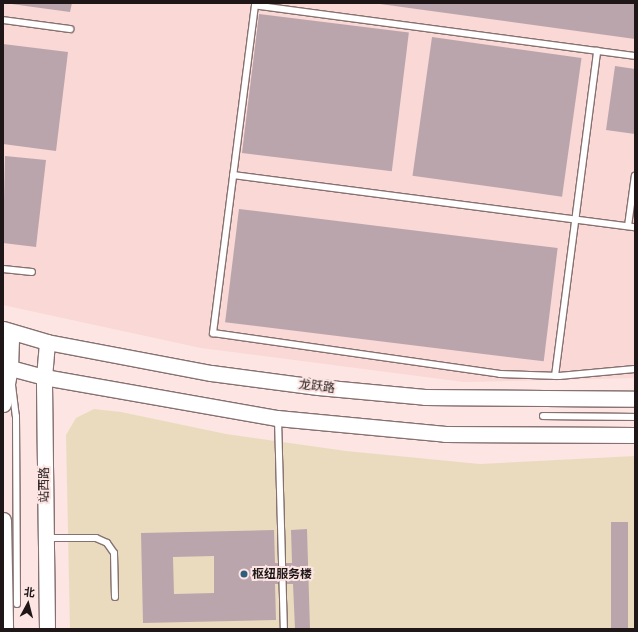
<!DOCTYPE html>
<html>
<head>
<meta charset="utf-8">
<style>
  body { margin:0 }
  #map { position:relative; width:638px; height:632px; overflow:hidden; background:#fce5e3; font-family:Inter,"Noto Sans SC",sans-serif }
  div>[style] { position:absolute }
  .built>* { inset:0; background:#f9d8d5 }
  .green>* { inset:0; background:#ebdbbe }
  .building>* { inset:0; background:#baa5ad; transform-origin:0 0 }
  .roads { filter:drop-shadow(1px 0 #867170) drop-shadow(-1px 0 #867170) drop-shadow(0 1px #867170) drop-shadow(0 -1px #867170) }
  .service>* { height:6px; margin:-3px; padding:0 3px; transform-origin:3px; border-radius:3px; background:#fff }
  .tertiary>* { height:15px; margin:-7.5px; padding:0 7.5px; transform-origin:7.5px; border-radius:7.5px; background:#fff }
  .dots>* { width:11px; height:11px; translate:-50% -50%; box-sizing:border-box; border:2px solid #fce5e3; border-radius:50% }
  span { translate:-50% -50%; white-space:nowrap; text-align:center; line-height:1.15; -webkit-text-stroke:4px #fce5e3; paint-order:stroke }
  .street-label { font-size:12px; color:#1f1717 }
  .poi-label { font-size:12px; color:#1f1717; font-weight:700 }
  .left { translate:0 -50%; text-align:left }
  .frame { position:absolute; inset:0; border:4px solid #1f1717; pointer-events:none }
  .north { position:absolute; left:8px; top:584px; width:40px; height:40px; -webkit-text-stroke:3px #fce5e3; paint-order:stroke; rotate:7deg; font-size:11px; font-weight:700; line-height:16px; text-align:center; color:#1f1717 }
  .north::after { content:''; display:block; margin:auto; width:14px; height:18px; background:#1f1717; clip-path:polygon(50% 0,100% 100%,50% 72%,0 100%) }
</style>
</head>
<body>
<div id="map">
  <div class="built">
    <i style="clip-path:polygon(3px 3px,635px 3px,635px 378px,464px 382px,201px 348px,3px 305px)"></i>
  </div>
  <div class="green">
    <i style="clip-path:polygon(94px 409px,121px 412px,226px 434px,346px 451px,480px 464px,635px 456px,635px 629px,70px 629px,66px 435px,76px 418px)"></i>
  </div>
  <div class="building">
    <i style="clip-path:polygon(4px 3px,72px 3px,70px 12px)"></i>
    <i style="clip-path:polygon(380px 3px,635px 3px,635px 39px,380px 4px)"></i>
    <i style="left:259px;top:14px;width:151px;height:140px;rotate:7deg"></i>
    <i style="left:432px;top:37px;width:151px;height:140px;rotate:8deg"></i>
    <i style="clip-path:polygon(3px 44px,68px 52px,56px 151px,3px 144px)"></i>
    <i style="clip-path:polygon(615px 66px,635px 69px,635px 134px,606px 130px)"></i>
    <i style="clip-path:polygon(5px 156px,46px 160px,36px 247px,3px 243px)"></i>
    <i style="left:239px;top:209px;width:321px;height:114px;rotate:7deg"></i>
    <i style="left:611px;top:522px;width:17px;height:107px"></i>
    <i style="clip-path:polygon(evenodd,307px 529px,310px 629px,295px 629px,293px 584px,275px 584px,276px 620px,143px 623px,141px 533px,274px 530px,275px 563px,292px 563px,291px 530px,307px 529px,214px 556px,214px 593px,174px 594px,173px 557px,214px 556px)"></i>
  </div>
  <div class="roads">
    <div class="service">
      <i style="left:3px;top:20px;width:68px;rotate:7.7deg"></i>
      <i style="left:635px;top:56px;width:383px;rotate:-172.4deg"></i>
      <i style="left:255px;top:5px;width:331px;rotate:97.3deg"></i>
      <i style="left:213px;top:333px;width:290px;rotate:8.1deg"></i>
      <i style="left:500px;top:374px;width:59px;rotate:1.9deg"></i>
      <i style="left:559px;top:376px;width:76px;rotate:-5.3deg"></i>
      <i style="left:233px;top:175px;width:405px;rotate:7.4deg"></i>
      <i style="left:628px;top:226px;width:51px;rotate:-82.2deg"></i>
      <i style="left:3px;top:269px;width:29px;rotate:6deg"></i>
      <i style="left:555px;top:376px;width:328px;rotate:-82.6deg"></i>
      <i style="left:12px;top:385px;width:31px;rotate:83deg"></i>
      <i style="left:16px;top:416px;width:188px;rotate:89.7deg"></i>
      <i style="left:543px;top:416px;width:92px;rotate:0.6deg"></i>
      <i style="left:278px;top:419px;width:210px;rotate:88.4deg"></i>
      <i style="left:46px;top:538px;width:50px"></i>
      <i style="left:96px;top:538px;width:12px;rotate:24deg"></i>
      <i style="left:107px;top:543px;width:12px;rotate:55deg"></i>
      <i style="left:114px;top:553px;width:44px;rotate:88.7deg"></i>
    </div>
    <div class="tertiary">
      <i style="left:3px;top:329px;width:46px;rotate:16.5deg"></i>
      <i style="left:47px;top:342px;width:167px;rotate:10.7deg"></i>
      <i style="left:211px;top:373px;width:108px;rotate:7.5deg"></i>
      <i style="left:318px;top:387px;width:107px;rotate:5.3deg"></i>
      <i style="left:425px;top:397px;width:210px;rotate:0.5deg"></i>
      <i style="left:3px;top:366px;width:42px;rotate:15deg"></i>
      <i style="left:44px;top:377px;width:237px;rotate:10deg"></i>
      <i style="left:277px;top:418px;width:169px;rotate:5.4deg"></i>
      <i style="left:445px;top:434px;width:190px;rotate:0.3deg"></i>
      <i style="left:3px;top:404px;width:37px;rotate:-79deg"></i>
      <i style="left:10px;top:368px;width:36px;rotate:-88deg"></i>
      <i style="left:3px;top:520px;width:109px;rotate:88.9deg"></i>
      <i style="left:47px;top:629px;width:252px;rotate:-90.7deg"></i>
      <i style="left:44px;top:377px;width:35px;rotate:-85deg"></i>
    </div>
  </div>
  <div class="dots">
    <i style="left:244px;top:574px;background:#2f5e7d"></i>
  </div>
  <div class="street-label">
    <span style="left:317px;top:386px;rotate:7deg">龙跃路</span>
    <span style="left:44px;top:485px;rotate:-90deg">站西路</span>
  </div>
  <div class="poi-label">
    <span class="left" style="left:252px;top:574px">枢纽服务楼</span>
  </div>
  <div class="frame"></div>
  <div class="north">北</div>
</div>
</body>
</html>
